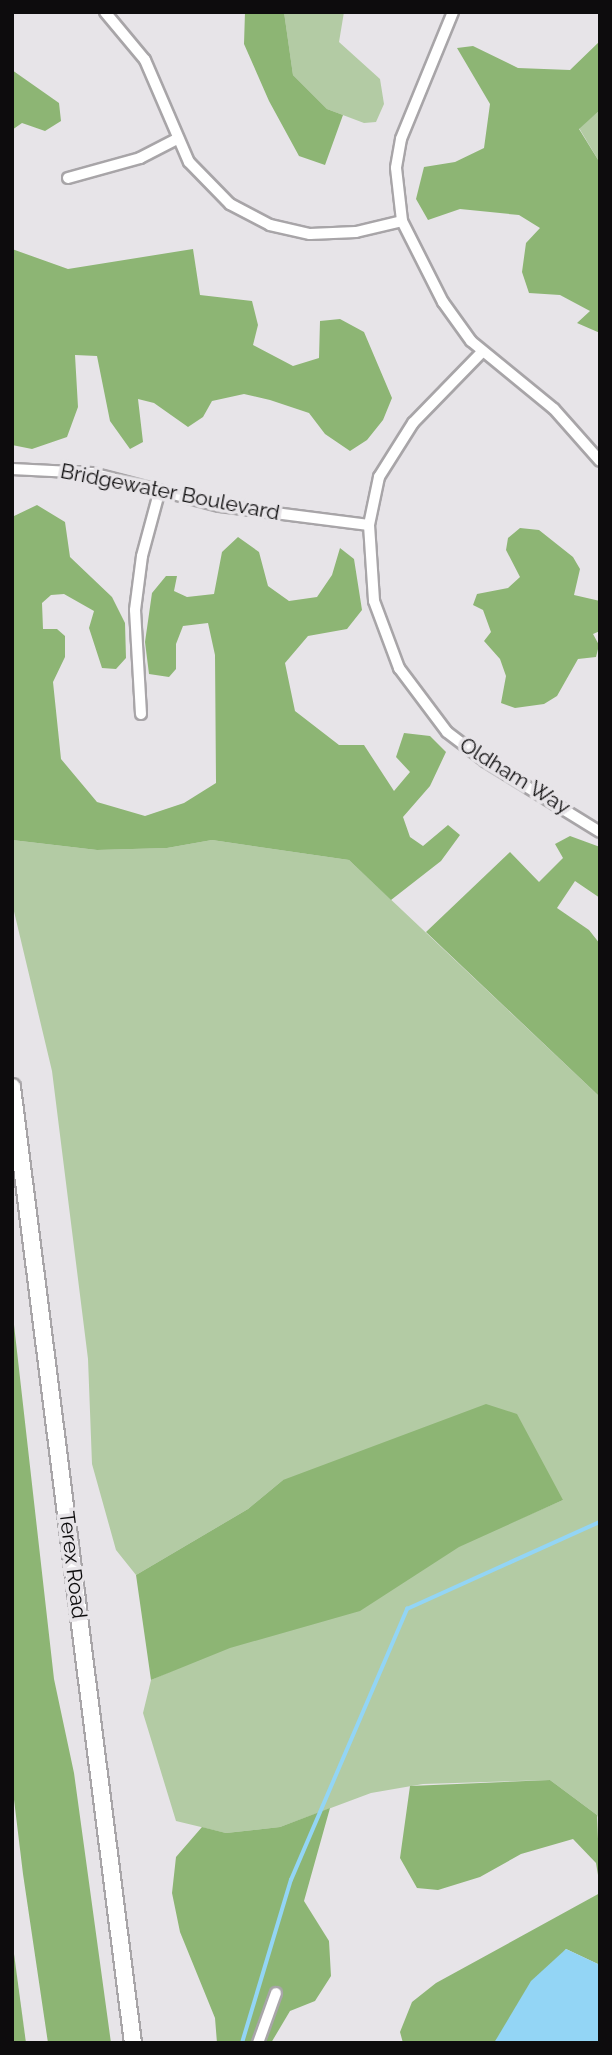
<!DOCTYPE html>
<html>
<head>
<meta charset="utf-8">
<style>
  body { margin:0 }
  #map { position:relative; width:612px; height:2055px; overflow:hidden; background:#e7e4e8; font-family:Raleway,sans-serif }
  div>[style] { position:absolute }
  .green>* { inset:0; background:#b3cba4 }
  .forest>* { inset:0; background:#8db574 }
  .water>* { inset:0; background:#93d5f5 }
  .stream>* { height:3.5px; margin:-1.75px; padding:0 1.75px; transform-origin:1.75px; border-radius:1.75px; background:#93d5f5 }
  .roads { filter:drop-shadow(2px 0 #a8a5a8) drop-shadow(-2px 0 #a8a5a8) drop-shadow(0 2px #a8a5a8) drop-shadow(0 -2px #a8a5a8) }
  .street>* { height:10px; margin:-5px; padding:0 5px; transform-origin:5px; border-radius:5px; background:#fff }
  .secondary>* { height:16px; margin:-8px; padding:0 8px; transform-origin:8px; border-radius:8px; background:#fff }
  span { translate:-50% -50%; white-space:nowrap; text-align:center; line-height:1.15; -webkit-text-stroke:7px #e7e4e8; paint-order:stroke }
  .street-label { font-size:21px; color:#0d0c0d }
  .frame { position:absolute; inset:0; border:14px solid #0d0c0d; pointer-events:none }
</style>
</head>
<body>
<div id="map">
  <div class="green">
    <i style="clip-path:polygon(284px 12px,344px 12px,339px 42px,380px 79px,384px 104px,376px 122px,364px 123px,327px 109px,293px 75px)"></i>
    <i style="clip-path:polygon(600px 110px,600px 163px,579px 128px)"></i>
    <i style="clip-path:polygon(12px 840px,97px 850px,167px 848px,212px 840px,349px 860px,600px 1097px,600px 1823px,597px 1815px,550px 1780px,423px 1784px,371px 1793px,280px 1827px,226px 1833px,176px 1821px,143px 1713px,151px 1680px,563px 1500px,283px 1480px,248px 1509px,136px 1575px,116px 1550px,92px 1464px,88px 1359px,52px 1071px,12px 903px)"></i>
  </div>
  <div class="forest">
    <i style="clip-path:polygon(245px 12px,284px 12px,293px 75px,327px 109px,343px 115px,325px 165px,299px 156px,269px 101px,244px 44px)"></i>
    <i style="clip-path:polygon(600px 41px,600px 110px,579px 129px,600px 163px,600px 333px,577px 323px,590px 311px,560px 295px,529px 293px,522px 272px,526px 243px,540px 228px,519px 215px,460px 209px,428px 220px,416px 199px,424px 167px,455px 162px,484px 148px,490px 104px,457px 48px,473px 46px,518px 68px,570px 70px)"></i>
    <i style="clip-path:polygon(12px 70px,59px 103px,61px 121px,45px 131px,22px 123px,12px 130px)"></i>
    <i style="clip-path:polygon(12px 249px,68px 269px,193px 249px,200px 295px,252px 301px,258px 325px,253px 345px,293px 366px,319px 358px,320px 321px,340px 319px,364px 332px,392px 398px,383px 420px,367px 440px,350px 451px,325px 434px,309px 413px,270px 400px,244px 394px,212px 401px,203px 417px,188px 427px,154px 403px,138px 399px,143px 442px,130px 449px,110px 421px,97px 356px,75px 355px,78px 407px,67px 437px,32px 449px,12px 445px)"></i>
    <i style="clip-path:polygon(37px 505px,65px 522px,70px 557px,112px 597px,125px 623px,126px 658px,116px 669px,102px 668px,89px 628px,94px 611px,64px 594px,51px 595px,42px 603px,43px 629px,57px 629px,65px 636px,65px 657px,53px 682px,61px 759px,97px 802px,145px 816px,184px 803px,216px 783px,215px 655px,208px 623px,183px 626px,176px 644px,176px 669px,169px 677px,149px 674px,145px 642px,152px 593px,166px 576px,177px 576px,174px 591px,187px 597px,214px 594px,222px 552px,238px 537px,259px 552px,268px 586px,289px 601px,317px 597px,332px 575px,340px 548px,354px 559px,362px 610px,347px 629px,308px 636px,285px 663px,295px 711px,339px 745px,364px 745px,394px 791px,410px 772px,396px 757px,404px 733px,430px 736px,446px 752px,430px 786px,403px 817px,410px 837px,423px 846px,448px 825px,460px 835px,441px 861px,391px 900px,349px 860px,212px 840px,167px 848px,97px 850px,12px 840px,12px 517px)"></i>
    <i style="clip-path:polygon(520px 528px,539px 530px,573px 557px,580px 569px,574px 595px,600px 601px,600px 631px,593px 634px,599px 645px,596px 657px,578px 659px,557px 696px,544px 704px,515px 708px,501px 703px,506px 676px,500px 659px,484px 641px,491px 632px,483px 610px,473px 605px,477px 594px,508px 588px,520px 577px,506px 550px,508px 538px)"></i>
    <i style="clip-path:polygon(570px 836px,600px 847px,600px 898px,575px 881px,557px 908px,589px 930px,600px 944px,600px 1097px,426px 932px,510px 852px,539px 882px,563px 858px,555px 844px)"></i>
    <i style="clip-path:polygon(12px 1307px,54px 1679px,74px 1773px,111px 2043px,48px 2043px,23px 1874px,12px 1783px)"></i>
    <i style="clip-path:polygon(486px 1404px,517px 1414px,563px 1500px,459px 1547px,360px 1611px,230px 1648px,151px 1680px,136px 1575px,248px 1509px,283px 1480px)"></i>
    <i style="clip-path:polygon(550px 1780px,597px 1815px,600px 1887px,596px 1863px,573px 1839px,521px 1854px,480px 1877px,438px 1890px,417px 1888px,400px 1858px,410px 1786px)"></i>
    <i style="clip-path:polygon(330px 1808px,304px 1901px,329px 1941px,331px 1976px,315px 2001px,290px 2011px,271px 2043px,217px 2043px,215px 2018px,180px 1932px,172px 1893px,176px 1857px,202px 1827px,226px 1833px,280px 1827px)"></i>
    <i style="clip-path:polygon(600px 1893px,600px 1965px,566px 1949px,494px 2043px,403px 2043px,400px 2032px,412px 2002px,436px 1983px)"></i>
    <i style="clip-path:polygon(12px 1939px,26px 2043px,12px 2043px)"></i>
  </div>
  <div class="water">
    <i style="clip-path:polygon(566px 1949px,600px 1965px,600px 2043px,494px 2043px,531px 1981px)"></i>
  </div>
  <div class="stream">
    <i style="left:242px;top:2043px;width:170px;rotate:-73.3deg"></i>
    <i style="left:291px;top:1880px;width:295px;rotate:-66.8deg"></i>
    <i style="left:407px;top:1609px;width:212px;rotate:-24.3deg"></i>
  </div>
  <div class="roads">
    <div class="street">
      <i style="left:105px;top:12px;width:62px;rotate:50.2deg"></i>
      <i style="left:145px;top:60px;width:111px;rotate:66.7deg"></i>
      <i style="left:189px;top:162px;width:59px;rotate:45.7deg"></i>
      <i style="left:230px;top:204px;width:45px;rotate:27.7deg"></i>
      <i style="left:270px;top:225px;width:41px;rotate:12.7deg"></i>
      <i style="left:310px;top:234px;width:46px;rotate:-2.5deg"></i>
      <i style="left:356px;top:232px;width:47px;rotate:-13.4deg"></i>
      <i style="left:453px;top:12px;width:137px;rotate:112.3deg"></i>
      <i style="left:401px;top:139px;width:29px;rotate:100deg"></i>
      <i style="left:396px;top:168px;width:53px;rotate:83.5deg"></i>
      <i style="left:402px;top:221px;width:91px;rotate:63.2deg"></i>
      <i style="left:443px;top:302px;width:48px;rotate:54.3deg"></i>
      <i style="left:471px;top:341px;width:107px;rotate:39.3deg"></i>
      <i style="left:554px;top:409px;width:69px;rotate:48.5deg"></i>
      <i style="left:68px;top:178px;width:75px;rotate:-15.5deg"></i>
      <i style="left:140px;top:158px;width:42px;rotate:-27.2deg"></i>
      <i style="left:482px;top:352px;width:99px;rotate:134.2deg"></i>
      <i style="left:413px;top:423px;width:64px;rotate:122.2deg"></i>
      <i style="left:379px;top:477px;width:49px;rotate:101.8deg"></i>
      <i style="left:369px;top:525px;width:76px;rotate:86.2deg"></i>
      <i style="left:374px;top:601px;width:72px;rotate:69.5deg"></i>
      <i style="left:399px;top:668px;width:80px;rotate:53.1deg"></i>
      <i style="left:447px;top:732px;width:48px;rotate:37.3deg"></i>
      <i style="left:485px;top:761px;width:135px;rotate:31.7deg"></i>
      <i style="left:12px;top:469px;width:80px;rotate:2.9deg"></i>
      <i style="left:92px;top:473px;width:132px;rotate:14.5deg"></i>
      <i style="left:220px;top:506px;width:150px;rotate:7.3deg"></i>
      <i style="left:141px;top:714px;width:104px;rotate:-93.3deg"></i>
      <i style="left:135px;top:610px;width:54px;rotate:-82.6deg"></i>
      <i style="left:142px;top:556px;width:65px;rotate:-74.9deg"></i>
      <i style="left:258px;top:2043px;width:53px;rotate:-70.2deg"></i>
    </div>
    <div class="secondary">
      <i style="left:12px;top:1087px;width:964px;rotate:82.79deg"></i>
    </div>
  </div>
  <div class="street-label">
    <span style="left:170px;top:492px;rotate:11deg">Bridgewater Boulevard</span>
    <span style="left:515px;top:776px;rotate:32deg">Oldham Way</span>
    <span style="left:73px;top:1565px;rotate:83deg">Terex Road</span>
  </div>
  <div class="frame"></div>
</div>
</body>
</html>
